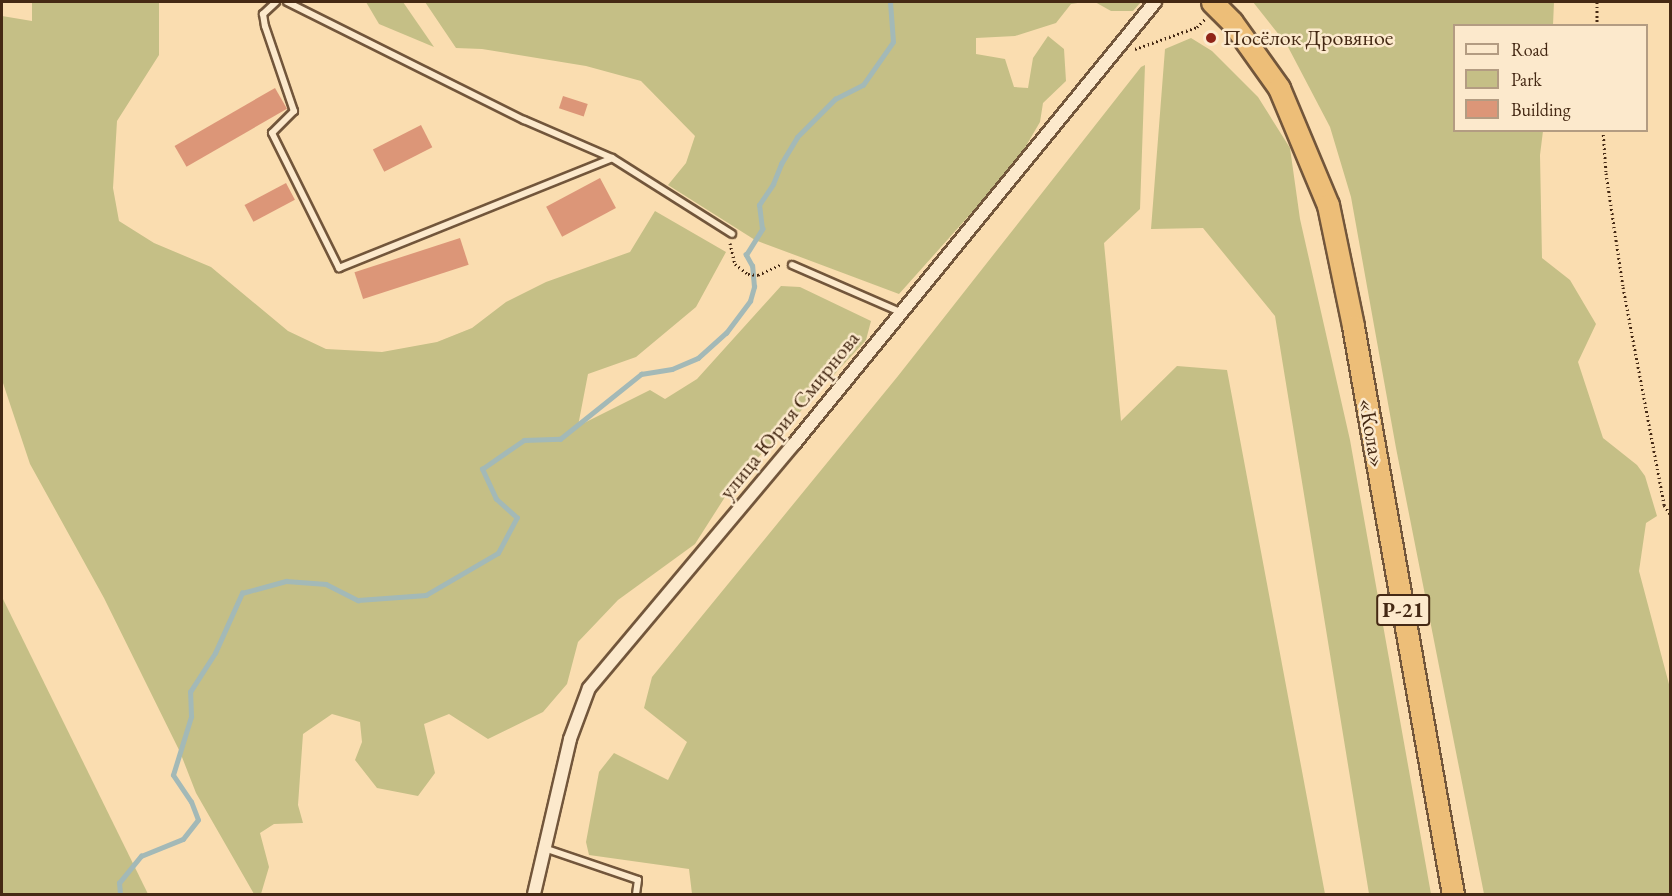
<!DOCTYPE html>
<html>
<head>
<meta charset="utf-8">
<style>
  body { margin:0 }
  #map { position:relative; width:1672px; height:896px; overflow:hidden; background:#faddb0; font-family:"EB Garamond",serif }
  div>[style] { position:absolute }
  .green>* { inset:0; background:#c5bf86 }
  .stream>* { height:4.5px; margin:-2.25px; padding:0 2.25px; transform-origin:2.25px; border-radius:2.25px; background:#a3b9b7 }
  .building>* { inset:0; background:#dc9678; transform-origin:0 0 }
  .path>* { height:3px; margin-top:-1.5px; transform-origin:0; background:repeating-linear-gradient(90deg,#452914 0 1.5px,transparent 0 4.5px) }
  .roads { filter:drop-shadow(2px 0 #72563b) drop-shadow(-2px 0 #72563b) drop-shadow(0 2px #72563b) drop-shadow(0 -2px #72563b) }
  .lane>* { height:6px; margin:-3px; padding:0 3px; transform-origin:3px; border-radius:3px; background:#fce9cc }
  .street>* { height:12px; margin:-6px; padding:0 6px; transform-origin:6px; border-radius:6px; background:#fce9cc }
  .highway>* { height:21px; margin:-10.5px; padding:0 10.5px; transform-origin:10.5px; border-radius:10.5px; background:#edbe78 }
  .dots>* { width:16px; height:16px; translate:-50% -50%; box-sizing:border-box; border:3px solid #fce9cc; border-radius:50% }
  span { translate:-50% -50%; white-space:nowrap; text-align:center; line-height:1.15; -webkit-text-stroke:5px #fce9cc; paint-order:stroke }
  .shield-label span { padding:2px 4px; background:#fce9cc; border:2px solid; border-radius:4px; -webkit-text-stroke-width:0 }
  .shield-label { font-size:21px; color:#452914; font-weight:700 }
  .poi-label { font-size:22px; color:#452914 }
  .left { translate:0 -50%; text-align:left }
  .street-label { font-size:22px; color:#452914 }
  .frame { position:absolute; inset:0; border:3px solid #452914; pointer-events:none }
  .legend { position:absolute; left:1453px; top:24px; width:195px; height:108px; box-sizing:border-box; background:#fce9cc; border:2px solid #b39c82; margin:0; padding:8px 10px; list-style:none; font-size:18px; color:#452914 }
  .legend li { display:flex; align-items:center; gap:12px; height:30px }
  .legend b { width:30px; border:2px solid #b39c82 }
</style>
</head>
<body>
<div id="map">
  <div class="green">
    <i style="clip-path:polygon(32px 2px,159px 2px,159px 55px,117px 121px,113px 188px,119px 221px,154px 243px,211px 267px,288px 331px,326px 349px,382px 352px,437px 342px,472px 328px,506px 302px,546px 282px,630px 252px,655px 211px,726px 252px,696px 307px,636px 357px,588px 374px,578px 426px,650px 390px,665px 399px,697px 379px,781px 286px,800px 287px,871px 321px,866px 340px,732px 486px,695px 544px,618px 600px,578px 642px,567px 684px,543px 712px,488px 739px,449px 714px,424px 724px,435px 773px,418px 796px,377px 788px,355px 760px,362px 742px,360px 722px,332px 714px,303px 734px,298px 805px,303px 823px,274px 824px,260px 833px,269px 867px,261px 894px,254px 894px,196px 793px,180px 752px,104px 598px,30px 464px,2px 380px,2px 16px,32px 21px)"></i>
    <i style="clip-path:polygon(366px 2px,403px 2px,434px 47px,379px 24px)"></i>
    <i style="clip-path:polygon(425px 2px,1084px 2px,1071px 4px,1056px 23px,1015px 36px,976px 38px,976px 54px,1005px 59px,1014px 87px,1028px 88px,1033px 58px,1048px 36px,1064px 49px,1066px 81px,1043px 103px,1040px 122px,1016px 163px,899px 294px,755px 240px,668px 185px,686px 163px,695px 136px,641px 81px,586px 66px,482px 49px,456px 48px)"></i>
    <i style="clip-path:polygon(1095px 2px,1141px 2px,1133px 11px,1111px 11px)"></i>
    <i style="clip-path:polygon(1253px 2px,1554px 2px,1553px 25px,1454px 26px,1454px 130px,1543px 131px,1540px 155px,1542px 258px,1570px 280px,1596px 324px,1578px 362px,1603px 438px,1637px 465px,1645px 476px,1657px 516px,1646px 523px,1639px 571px,1670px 688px,1670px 894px,1484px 894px,1396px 448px,1351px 197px,1330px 127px,1287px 45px)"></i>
    <i style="clip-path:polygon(1191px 38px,1212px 51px,1258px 97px,1290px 148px,1300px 219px,1350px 440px,1431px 894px,1369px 894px,1275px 316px,1203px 228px,1151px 229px,1165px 49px)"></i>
    <i style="clip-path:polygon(1145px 65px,1140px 209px,1104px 243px,1121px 421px,1177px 366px,1227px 370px,1325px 894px,692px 894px,689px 869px,589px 855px,586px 842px,599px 772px,614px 753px,668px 780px,687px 742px,644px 708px,652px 677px,898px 376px,1141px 67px)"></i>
    <i style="clip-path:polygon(2px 597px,148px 894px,2px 894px)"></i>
  </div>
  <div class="stream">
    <i style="left:120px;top:894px;width:11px;rotate:-95deg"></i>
    <i style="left:119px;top:883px;width:35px;rotate:-51deg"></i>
    <i style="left:141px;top:856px;width:45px;rotate:-22deg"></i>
    <i style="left:183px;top:839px;width:24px;rotate:-52deg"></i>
    <i style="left:198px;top:820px;width:19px;rotate:-111deg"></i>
    <i style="left:191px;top:802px;width:32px;rotate:-124deg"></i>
    <i style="left:173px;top:775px;width:61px;rotate:-72.8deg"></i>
    <i style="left:191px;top:717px;width:25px;rotate:-92deg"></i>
    <i style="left:190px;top:692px;width:46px;rotate:-57.3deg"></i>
    <i style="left:215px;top:653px;width:66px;rotate:-65.8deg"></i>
    <i style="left:242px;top:593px;width:46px;rotate:-15.3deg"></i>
    <i style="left:286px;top:581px;width:40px;rotate:4.3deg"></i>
    <i style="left:326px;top:584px;width:36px;rotate:27deg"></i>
    <i style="left:358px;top:600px;width:68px;rotate:-4.2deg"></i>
    <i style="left:426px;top:595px;width:83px;rotate:-30.3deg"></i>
    <i style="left:498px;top:553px;width:40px;rotate:-62deg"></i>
    <i style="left:517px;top:518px;width:28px;rotate:-138deg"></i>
    <i style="left:496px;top:499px;width:33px;rotate:-115deg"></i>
    <i style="left:482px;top:469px;width:51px;rotate:-34.6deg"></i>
    <i style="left:524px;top:440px;width:36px;rotate:-2deg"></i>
    <i style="left:560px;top:439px;width:104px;rotate:-38.7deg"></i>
    <i style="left:641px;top:374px;width:31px;rotate:-9deg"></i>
    <i style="left:672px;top:369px;width:28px;rotate:-23deg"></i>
    <i style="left:698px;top:358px;width:38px;rotate:-42deg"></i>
    <i style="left:726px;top:333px;width:40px;rotate:-53deg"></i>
    <i style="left:750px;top:301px;width:15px;rotate:-74deg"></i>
    <i style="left:754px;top:287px;width:21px;rotate:-95deg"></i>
    <i style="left:752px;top:266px;width:13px;rotate:-119deg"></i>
    <i style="left:746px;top:255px;width:31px;rotate:-58deg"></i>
    <i style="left:762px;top:229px;width:24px;rotate:-97deg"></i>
    <i style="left:759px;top:205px;width:25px;rotate:-56deg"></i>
    <i style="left:773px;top:184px;width:22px;rotate:-68deg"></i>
    <i style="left:781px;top:164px;width:31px;rotate:-59deg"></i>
    <i style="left:797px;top:137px;width:54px;rotate:-45deg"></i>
    <i style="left:835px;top:99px;width:31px;rotate:-27deg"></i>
    <i style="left:863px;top:85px;width:52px;rotate:-55.1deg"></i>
    <i style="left:893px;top:42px;width:40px;rotate:-94.3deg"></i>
  </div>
  <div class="building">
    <i style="left:275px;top:88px;width:24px;height:116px;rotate:60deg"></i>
    <i style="left:563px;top:96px;width:26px;height:13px;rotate:18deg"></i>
    <i style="left:421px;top:125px;width:25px;height:54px;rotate:63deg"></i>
    <i style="left:600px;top:178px;width:34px;height:61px;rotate:62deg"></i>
    <i style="left:286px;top:183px;width:19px;height:47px;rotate:62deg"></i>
    <i style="left:460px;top:238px;width:28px;height:111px;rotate:72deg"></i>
  </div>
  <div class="path">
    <i style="left:1597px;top:2px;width:24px;rotate:90deg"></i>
    <i style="left:1135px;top:49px;width:66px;rotate:-19.5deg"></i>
    <i style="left:1197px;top:27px;width:11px;rotate:-45deg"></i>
    <i style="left:1603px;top:130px;width:43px;rotate:86deg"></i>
    <i style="left:1606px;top:173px;width:115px;rotate:81.5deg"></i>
    <i style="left:1623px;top:287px;width:222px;rotate:79.3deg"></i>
    <i style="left:1664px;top:505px;width:11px;rotate:56deg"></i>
    <i style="left:730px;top:243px;width:22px;rotate:77deg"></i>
    <i style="left:735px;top:264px;width:16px;rotate:38deg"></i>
    <i style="left:748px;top:274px;width:10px;rotate:6deg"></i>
    <i style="left:758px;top:275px;width:26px;rotate:-25deg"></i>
  </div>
  <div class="roads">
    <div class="lane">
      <i style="left:276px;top:2px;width:18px;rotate:137deg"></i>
      <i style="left:263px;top:14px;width:12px;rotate:81deg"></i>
      <i style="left:265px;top:26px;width:90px;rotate:71.2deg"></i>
      <i style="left:294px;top:111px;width:31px;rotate:135deg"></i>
      <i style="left:272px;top:133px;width:151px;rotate:63.6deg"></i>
      <i style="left:339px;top:268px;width:294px;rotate:-21.9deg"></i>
      <i style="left:287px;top:2px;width:265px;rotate:26.5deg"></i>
      <i style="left:524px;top:120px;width:96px;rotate:23.4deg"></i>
      <i style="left:612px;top:158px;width:142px;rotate:32.3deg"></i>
      <i style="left:792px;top:265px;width:118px;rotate:23.5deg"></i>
      <i style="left:544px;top:848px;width:99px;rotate:18.8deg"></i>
      <i style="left:638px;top:880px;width:14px;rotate:98deg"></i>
    </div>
    <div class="street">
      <i style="left:534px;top:894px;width:159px;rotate:-76.9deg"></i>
      <i style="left:570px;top:739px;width:54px;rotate:-69.6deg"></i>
      <i style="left:589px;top:688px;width:319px;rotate:-50deg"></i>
      <i style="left:794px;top:444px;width:571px;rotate:-50.76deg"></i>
    </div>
    <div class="highway">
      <i style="left:1212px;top:2px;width:28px;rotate:45deg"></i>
      <i style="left:1232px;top:22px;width:81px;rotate:54.5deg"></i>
      <i style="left:1279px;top:88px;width:127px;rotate:67.3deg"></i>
      <i style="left:1328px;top:205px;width:124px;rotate:78.3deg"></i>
      <i style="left:1353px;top:326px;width:577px;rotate:80.02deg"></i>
    </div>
  </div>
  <div class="dots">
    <i style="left:1211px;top:38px;background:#8f2418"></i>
  </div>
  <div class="shield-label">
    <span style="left:1403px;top:610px">Р-21</span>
  </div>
  <div class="poi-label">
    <span class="left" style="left:1223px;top:38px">Посёлок Дровяное</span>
  </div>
  <div class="street-label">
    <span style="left:789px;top:415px;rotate:-51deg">улица Юрия Смирнова</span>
    <span style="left:1372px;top:433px;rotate:80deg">«Кола»</span>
  </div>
  <div class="frame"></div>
  <ul class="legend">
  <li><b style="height:8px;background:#fce9cc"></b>Road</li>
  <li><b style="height:16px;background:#c5bf86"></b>Park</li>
  <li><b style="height:16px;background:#dc9678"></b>Building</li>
  </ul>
</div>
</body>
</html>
